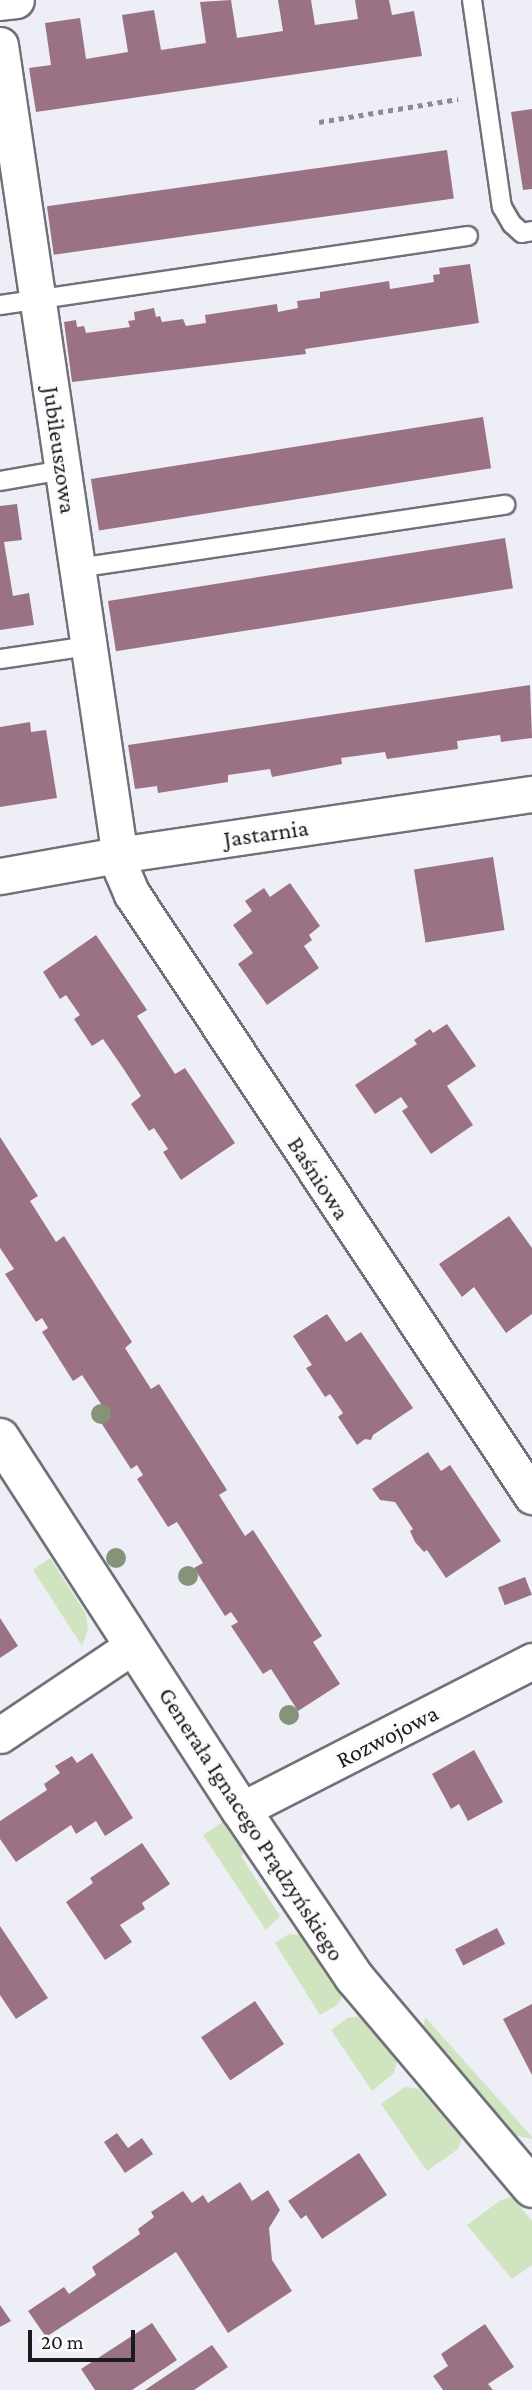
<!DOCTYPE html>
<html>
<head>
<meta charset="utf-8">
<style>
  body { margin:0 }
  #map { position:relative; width:532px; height:2390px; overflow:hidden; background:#eeeef7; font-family:"Crimson Pro",serif }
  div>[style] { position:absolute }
  .green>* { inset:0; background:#d0e5bf }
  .building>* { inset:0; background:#9b7284; transform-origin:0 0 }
  .path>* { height:4.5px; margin-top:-2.25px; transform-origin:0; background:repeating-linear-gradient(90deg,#8c8c92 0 5px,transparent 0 10px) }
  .roads { filter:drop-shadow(2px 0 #717179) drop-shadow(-2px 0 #717179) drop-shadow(0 2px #717179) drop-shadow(0 -2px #717179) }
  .service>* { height:18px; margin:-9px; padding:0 9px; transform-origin:9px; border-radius:9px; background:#fff }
  .minor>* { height:35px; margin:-17.5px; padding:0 17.5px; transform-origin:17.5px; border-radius:17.5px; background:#fff }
  .tertiary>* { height:38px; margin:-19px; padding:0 19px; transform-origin:19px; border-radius:19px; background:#fff }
  .trees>* { width:20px; height:20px; margin:-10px; border-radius:50%; background:#859378 }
  span { translate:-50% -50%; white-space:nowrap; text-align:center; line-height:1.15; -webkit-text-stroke:6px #fcfcfe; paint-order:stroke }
  .street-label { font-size:24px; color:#1b1b1e }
  .scale { position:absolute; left:28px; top:2330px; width:107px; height:32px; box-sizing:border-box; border:4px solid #1b1b1e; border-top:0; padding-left:9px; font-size:21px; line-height:24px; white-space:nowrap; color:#1b1b1e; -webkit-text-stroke:5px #fcfcfe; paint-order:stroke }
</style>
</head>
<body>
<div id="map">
  <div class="green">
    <i style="clip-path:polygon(50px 1558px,86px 1614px,88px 1629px,82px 1646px,33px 1570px)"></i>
    <i style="clip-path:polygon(227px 1819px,248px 1851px,241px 1856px,280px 1916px,266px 1930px,203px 1835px)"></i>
    <i style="clip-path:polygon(289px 1934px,302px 1935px,344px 1994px,337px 2005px,320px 2015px,275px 1943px)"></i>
    <i style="clip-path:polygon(349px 2017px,361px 2017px,397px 2061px,394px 2073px,372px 2091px,331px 2030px)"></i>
    <i style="clip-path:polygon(425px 2017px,532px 2137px,532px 2139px,517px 2136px,505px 2130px,423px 2034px)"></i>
    <i style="clip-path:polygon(405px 2087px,419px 2089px,462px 2138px,458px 2149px,427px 2171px,381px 2104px)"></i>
    <i style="clip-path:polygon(512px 2197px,532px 2221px,532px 2265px,512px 2279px,467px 2225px,501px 2200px)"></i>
  </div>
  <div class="building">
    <i style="clip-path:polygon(231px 0,237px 38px,283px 31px,278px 0,311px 0,315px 25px,358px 19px,355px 0,389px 0,392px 15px,414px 11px,422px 56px,36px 112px,29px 68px,51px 65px,45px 23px,80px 18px,86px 59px,128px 52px,122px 15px,154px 10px,161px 50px,206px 43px,200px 2px)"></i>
    <i style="clip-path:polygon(532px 109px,532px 189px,523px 190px,511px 112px)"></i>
    <i style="left:447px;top:150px;width:49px;height:404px;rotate:82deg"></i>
    <i style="clip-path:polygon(470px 264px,479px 323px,305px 349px,306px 354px,72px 382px,64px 322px,76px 320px,77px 327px,84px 326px,86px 333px,130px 327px,128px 321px,135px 320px,134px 312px,154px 308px,156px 317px,160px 316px,162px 322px,183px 319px,186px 326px,206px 323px,205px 315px,277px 304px,278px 312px,298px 308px,297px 301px,320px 298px,320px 292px,389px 281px,390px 289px,434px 282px,433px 275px,440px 274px,439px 268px)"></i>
    <i style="left:483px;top:417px;width:52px;height:397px;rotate:81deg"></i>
    <i style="clip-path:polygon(17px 504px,22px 540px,4px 542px,13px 596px,29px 593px,34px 625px,0 630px,0 506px)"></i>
    <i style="left:505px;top:538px;width:51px;height:402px;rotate:81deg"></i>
    <i style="clip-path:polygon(530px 685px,532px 738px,501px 742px,500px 735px,457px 741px,458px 749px,387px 759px,385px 752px,341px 758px,342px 764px,272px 777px,270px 769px,228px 775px,228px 782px,158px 793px,157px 786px,135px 789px,128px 745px)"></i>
    <i style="clip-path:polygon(30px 722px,31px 732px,46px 730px,57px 798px,0 807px,0 727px)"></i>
    <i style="left:493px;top:857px;width:74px;height:80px;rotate:81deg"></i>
    <i style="clip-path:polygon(290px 883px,320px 926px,309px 935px,312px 940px,304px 946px,319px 968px,267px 1005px,238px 964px,253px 953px,233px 925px,252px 911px,245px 901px,264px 888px,270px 897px)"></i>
    <i style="clip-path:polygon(96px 935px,147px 1010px,137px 1016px,175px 1074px,185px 1068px,235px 1143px,181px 1180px,163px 1152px,168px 1149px,154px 1128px,149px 1131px,131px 1104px,141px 1096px,123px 1068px,103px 1039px,92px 1046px,74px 1019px,80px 1015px,66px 995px,60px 999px,43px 972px)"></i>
    <i style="clip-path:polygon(447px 1024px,476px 1066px,447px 1086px,473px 1125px,431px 1154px,402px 1111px,408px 1107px,401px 1097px,375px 1114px,355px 1085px,417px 1044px,414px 1040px,430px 1029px,433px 1033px)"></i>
    <i style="clip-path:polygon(0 1137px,38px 1196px,30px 1201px,56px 1242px,64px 1236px,132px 1342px,125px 1348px,151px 1389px,159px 1384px,227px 1490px,219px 1495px,245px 1536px,253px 1530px,322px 1636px,313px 1642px,340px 1684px,298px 1711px,271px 1669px,263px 1674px,231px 1626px,238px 1622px,231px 1612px,225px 1616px,194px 1568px,203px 1563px,177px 1522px,168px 1527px,137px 1479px,143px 1475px,137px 1465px,131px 1469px,100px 1421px,109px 1416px,82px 1375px,73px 1381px,42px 1332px,48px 1328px,42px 1318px,36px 1322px,5px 1274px,14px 1269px,0 1248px)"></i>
    <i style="clip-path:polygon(509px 1216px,532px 1248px,532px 1314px,506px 1333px,474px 1287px,462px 1297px,439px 1264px)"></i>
    <i style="clip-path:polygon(327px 1314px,346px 1342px,361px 1332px,413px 1408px,373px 1435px,371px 1440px,365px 1439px,357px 1445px,338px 1417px,343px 1413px,330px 1394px,325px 1397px,306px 1368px,312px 1365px,293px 1336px)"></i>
    <i style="clip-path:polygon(428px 1452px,441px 1471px,450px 1465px,501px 1541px,446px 1578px,427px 1550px,424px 1552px,415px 1542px,410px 1531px,413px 1529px,395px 1502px,380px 1500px,372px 1489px)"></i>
    <i style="left:525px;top:1577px;width:19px;height:29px;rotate:69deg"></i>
    <i style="clip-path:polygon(0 1618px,18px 1646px,0 1658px)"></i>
    <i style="clip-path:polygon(474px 1750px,503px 1802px,468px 1821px,459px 1804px,451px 1809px,432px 1774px)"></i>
    <i style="clip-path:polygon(92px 1753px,133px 1818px,105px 1836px,96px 1821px,76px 1834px,71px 1825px,16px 1862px,0 1839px,0 1821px,47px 1790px,44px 1784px,60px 1773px,55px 1766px,72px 1756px,77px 1763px)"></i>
    <i style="clip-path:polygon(142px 1843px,170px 1884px,142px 1903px,145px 1909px,120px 1925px,132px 1942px,105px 1960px,66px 1902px,93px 1883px,90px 1878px)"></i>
    <i style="clip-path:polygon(0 1926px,48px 1998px,16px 2019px,0 1995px)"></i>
    <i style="left:497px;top:1928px;width:18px;height:47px;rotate:63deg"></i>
    <i style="left:255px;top:2001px;width:52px;height:65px;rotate:56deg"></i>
    <i style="clip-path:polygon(532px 2004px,532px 2075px,503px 2019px)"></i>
    <i style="clip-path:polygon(117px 2133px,128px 2148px,142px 2138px,153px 2154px,125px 2173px,104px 2142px)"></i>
    <i style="clip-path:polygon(359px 2153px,387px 2195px,322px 2239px,306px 2215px,301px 2219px,288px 2201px)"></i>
    <i style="clip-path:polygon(240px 2182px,252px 2201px,268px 2190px,280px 2210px,269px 2228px,272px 2260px,292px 2291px,228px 2333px,176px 2252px,46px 2337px,28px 2311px,64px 2287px,69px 2294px,96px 2275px,92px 2267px,140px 2234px,138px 2229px,154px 2217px,151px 2212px,183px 2191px,192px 2203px,203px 2195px,208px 2203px)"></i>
    <i style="clip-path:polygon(0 2305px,11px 2321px,0 2327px)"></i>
    <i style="clip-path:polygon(152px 2323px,177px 2360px,132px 2390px,95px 2390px,81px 2369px)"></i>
    <i style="clip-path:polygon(485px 2324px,514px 2367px,488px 2384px,493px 2390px,443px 2390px,433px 2376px,448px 2366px,441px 2354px)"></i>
    <i style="clip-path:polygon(212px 2345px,228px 2367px,194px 2390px,145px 2390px)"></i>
  </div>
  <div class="path">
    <i style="left:319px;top:122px;width:141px;rotate:-9.4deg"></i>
  </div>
  <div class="roads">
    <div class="service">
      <i style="left:472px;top:0;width:209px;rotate:81.8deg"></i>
      <i style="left:502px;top:207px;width:20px;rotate:60deg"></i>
      <i style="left:512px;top:224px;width:13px;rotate:42deg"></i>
      <i style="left:522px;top:233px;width:10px;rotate:-11deg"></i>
      <i style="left:0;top:305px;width:473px;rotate:-8.4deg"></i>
      <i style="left:0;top:481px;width:64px;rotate:-9.9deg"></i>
      <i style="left:77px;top:568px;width:433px;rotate:-8.4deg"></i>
      <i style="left:0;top:659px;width:90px;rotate:-8.3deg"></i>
    </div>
    <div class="minor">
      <i style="left:0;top:2px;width:16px;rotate:-7deg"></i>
      <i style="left:0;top:45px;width:835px;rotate:81.6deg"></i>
      <i style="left:122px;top:871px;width:25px;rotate:67deg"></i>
      <i style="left:132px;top:894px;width:723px;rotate:56.4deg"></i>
      <i style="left:0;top:876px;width:120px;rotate:-10.1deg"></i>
      <i style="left:118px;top:855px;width:418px;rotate:-8.4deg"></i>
      <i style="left:0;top:1735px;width:161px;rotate:-33.9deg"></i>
      <i style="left:241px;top:1810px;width:327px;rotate:-27.1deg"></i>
    </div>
    <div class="tertiary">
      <i style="left:0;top:1438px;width:443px;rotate:57.1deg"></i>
      <i style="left:241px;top:1810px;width:202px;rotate:55.9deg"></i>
      <i style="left:354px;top:1977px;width:276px;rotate:49.8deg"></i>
    </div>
  </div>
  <div class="trees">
    <i style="left:101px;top:1414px"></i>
    <i style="left:116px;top:1558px"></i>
    <i style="left:188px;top:1576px"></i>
    <i style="left:289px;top:1715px"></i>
  </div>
  <div class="street-label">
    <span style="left:60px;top:450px;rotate:82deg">Jubileuszowa</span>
    <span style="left:266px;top:833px;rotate:-8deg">Jastarnia</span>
    <span style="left:319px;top:1178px;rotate:57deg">Baśniowa</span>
    <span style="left:387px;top:1736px;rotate:-27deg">Rozwojowa</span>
    <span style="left:252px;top:1824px;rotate:57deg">Generała Ignacego Prądzyńskiego</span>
  </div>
  <div class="scale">20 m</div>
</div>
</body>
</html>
